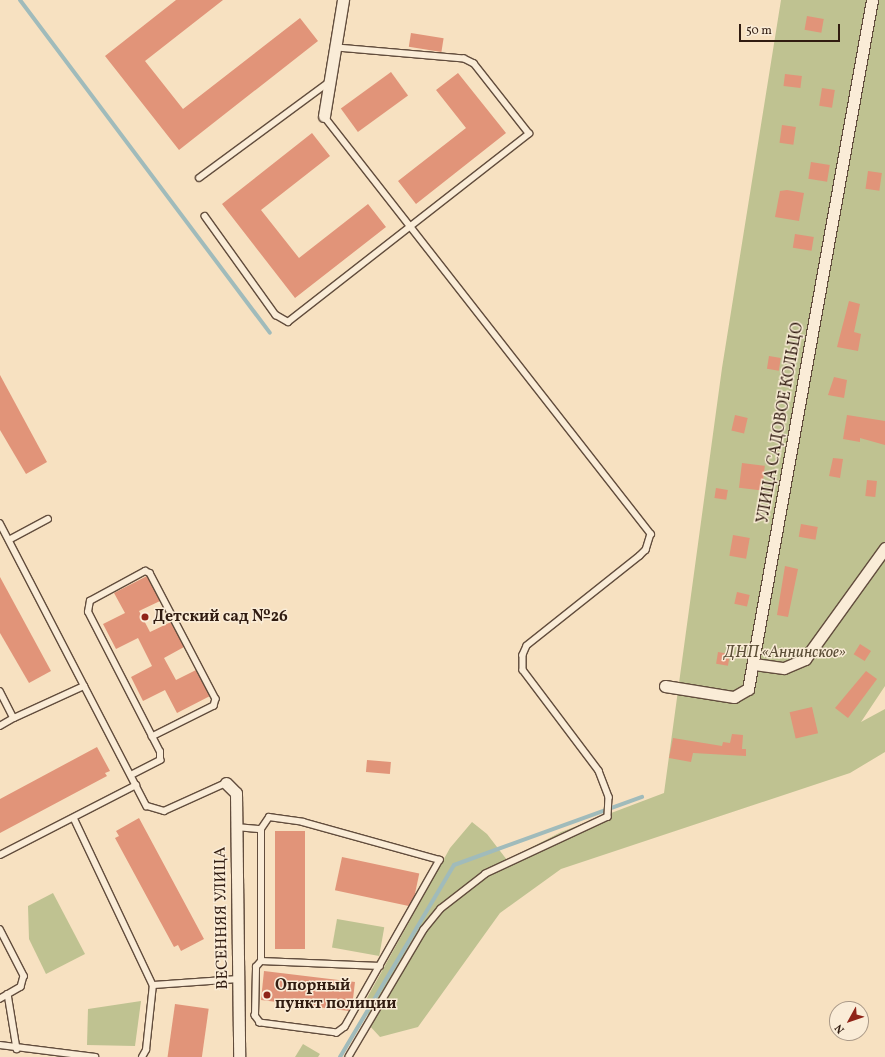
<!DOCTYPE html>
<html>
<head>
<meta charset="utf-8">
<style>
  body { margin:0 }
  #map { position:relative; width:885px; height:1057px; overflow:hidden; background:#f7e1c1; font-family:Vollkorn,serif }
  div>[style] { position:absolute }
  .green>* { inset:0; background:#bfc291; transform-origin:0 0 }
  .stream>* { height:4px; margin:-2px; padding:0 2px; transform-origin:2px; border-radius:2px; background:#a0bbbb }
  .building>* { inset:0; background:#e19479; transform-origin:0 0 }
  .roads { filter:drop-shadow(1px 0 #624d3d) drop-shadow(-1px 0 #624d3d) drop-shadow(0 1px #624d3d) drop-shadow(0 -1px #624d3d) }
  .lane>* { height:5.5px; margin:-2.75px; padding:0 2.75px; transform-origin:2.75px; border-radius:2.75px; background:#faecd7 }
  .street>* { height:11px; margin:-5.5px; padding:0 5.5px; transform-origin:5.5px; border-radius:5.5px; background:#faecd7 }
  .dots>* { width:11px; height:11px; translate:-50% -50%; box-sizing:border-box; border:2px solid #faecd7; border-radius:50% }
  span { translate:-50% -50%; white-space:nowrap; text-align:center; line-height:1.15; -webkit-text-stroke:3px #faecd7; paint-order:stroke }
  .street-label { font-size:16px; color:#311c11 }
  .poi-label { font-size:16px; color:#311c11; font-weight:700 }
  .left { translate:0 -50%; text-align:left }
  .park-label { font-size:16px; color:#5c4e37; font-style:italic }
  .north { position:absolute; left:829px; top:1001px; width:40px; height:40px; box-sizing:border-box; background:#faecd7; border:1px solid #a98; border-radius:50%; rotate:230deg; font-size:11px; font-weight:700; line-height:16px; text-align:center; color:#311c11 }
  .north::after { content:''; display:block; margin:auto; width:14px; height:18px; background:#8f2418; clip-path:polygon(50% 0,100% 100%,50% 72%,0 100%) }
  .scale { position:absolute; left:739px; top:24px; width:101px; height:18px; box-sizing:border-box; border:2px solid #311c11; border-top:0; padding-left:5px; font-size:12px; line-height:14px; white-space:nowrap; color:#311c11; -webkit-text-stroke:3px #faecd7; paint-order:stroke }
</style>
</head>
<body>
<div id="map">
  <div class="green">
    <i style="clip-path:polygon(781px 0,885px 0,885px 686px,861px 722px,885px 709px,885px 752px,850px 773px,561px 869px,500px 913px,418px 1027px,380px 1037px,368px 1024px,367px 998px,450px 848px,472px 822px,487px 834px,507px 860px,561px 832px,664px 793px,722px 368px)"></i>
    <i style="clip-path:polygon(53px 893px,85px 954px,46px 974px,29px 939px,28px 906px)"></i>
    <i style="left:337px;top:919px;width:48px;height:29px;rotate:10deg"></i>
    <i style="clip-path:polygon(141px 1001px,135px 1046px,87px 1045px,88px 1009px)"></i>
    <i style="clip-path:polygon(303px 1044px,320px 1054px,318px 1057px,295px 1057px)"></i>
  </div>
  <div class="stream">
    <i style="left:20px;top:0;width:416px;rotate:53.1deg"></i>
    <i style="left:340px;top:1057px;width:223px;rotate:-59.3deg"></i>
    <i style="left:454px;top:865px;width:200px;rotate:-19.9deg"></i>
  </div>
  <div class="building">
    <i style="clip-path:polygon(176px 0,223px 0,145px 61px,183px 109px,300px 18px,318px 41px,179px 150px,105px 56px)"></i>
    <i style="left:807px;top:16px;width:17px;height:14px;rotate:10deg"></i>
    <i style="left:411px;top:33px;width:33px;height:14px;rotate:9deg"></i>
    <i style="left:391px;top:72px;width:29px;height:62px;rotate:54deg"></i>
    <i style="clip-path:polygon(458px 73px,506px 133px,416px 204px,398px 181px,466px 128px,436px 90px)"></i>
    <i style="left:785px;top:74px;width:17px;height:12px;rotate:7deg"></i>
    <i style="left:822px;top:88px;width:13px;height:18px;rotate:9deg"></i>
    <i style="left:782px;top:125px;width:14px;height:18px;rotate:8deg"></i>
    <i style="clip-path:polygon(312px 133px,330px 156px,261px 210px,299px 258px,368px 204px,386px 227px,295px 298px,222px 204px)"></i>
    <i style="left:811px;top:162px;width:19px;height:17px;rotate:9deg"></i>
    <i style="left:868px;top:171px;width:14px;height:18px;rotate:8deg"></i>
    <i style="clip-path:polygon(787px 190px,804px 193px,799px 221px,775px 217px,780px 191px)"></i>
    <i style="left:795px;top:234px;width:19px;height:14px;rotate:9deg"></i>
    <i style="clip-path:polygon(849px 301px,860px 304px,854px 332px,861px 334px,858px 351px,837px 347px)"></i>
    <i style="left:769px;top:356px;width:12px;height:13px;rotate:9deg"></i>
    <i style="clip-path:polygon(0 375px,47px 462px,26px 474px,0 430px)"></i>
    <i style="clip-path:polygon(834px 377px,847px 380px,844px 398px,828px 395px)"></i>
    <i style="left:735px;top:415px;width:13px;height:16px;rotate:13deg"></i>
    <i style="clip-path:polygon(847px 415px,885px 421px,885px 445px,860px 438px,860px 442px,843px 439px)"></i>
    <i style="clip-path:polygon(833px 458px,843px 459px,840px 478px,829px 476px)"></i>
    <i style="left:742px;top:463px;width:23px;height:25px;rotate:7deg"></i>
    <i style="left:867px;top:480px;width:10px;height:16px;rotate:6deg"></i>
    <i style="left:716px;top:488px;width:12px;height:10px;rotate:9deg"></i>
    <i style="left:801px;top:524px;width:17px;height:13px;rotate:10deg"></i>
    <i style="left:733px;top:535px;width:17px;height:21px;rotate:10deg"></i>
    <i style="clip-path:polygon(785px 566px,798px 569px,788px 617px,777px 615px)"></i>
    <i style="clip-path:polygon(147px 576px,160px 601px,139px 611px,150px 632px,171px 622px,184px 647px,164px 658px,176px 680px,196px 670px,210px 696px,177px 713px,165px 690px,143px 701px,131px 677px,152px 666px,138px 638px,116px 649px,103px 624px,125px 613px,114px 593px)"></i>
    <i style="clip-path:polygon(0 577px,51px 671px,29px 683px,0 633px)"></i>
    <i style="left:737px;top:592px;width:13px;height:12px;rotate:13deg"></i>
    <i style="left:860px;top:644px;width:13px;height:12px;rotate:32deg"></i>
    <i style="left:718px;top:652px;width:12px;height:12px;rotate:9deg"></i>
    <i style="clip-path:polygon(866px 671px,877px 679px,848px 718px,835px 708px)"></i>
    <i style="left:812px;top:707px;width:27px;height:23px;rotate:77deg"></i>
    <i style="clip-path:polygon(732px 734px,743px 735px,742px 749px,746px 749px,746px 756px,693px 753px,691px 762px,669px 758px,673px 738px,722px 746px,723px 742px,730px 743px)"></i>
    <i style="clip-path:polygon(97px 747px,110px 771px,105px 773px,107px 776px,0 833px,0 799px)"></i>
    <i style="left:367px;top:760px;width:24px;height:12px;rotate:5deg"></i>
    <i style="clip-path:polygon(139px 818px,204px 939px,181px 951px,178px 945px,174px 947px,115px 838px,119px 836px,116px 831px)"></i>
    <i style="left:275px;top:831px;width:30px;height:118px"></i>
    <i style="left:342px;top:857px;width:79px;height:34px;rotate:12deg"></i>
    <i style="clip-path:polygon(264px 971px,355px 982px,352px 1007px,349px 1011px,261px 1000px)"></i>
    <i style="left:175px;top:1004px;width:34px;height:54px;rotate:8deg"></i>
  </div>
  <div class="roads">
    <div class="lane">
      <i style="left:324px;top:116px;width:531px;rotate:51.96deg"></i>
      <i style="left:651px;top:534px;width:17px;rotate:107deg"></i>
      <i style="left:646px;top:550px;width:8px;rotate:135deg"></i>
      <i style="left:640px;top:556px;width:144px;rotate:141.5deg"></i>
      <i style="left:527px;top:646px;width:10px;rotate:114deg"></i>
      <i style="left:523px;top:655px;width:15px;rotate:90deg"></i>
      <i style="left:523px;top:670px;width:126px;rotate:53deg"></i>
      <i style="left:599px;top:771px;width:28px;rotate:69deg"></i>
      <i style="left:609px;top:797px;width:20px;rotate:93deg"></i>
      <i style="left:608px;top:817px;width:135px;rotate:155deg"></i>
      <i style="left:486px;top:874px;width:57px;rotate:142.1deg"></i>
      <i style="left:441px;top:909px;width:27px;rotate:129deg"></i>
      <i style="left:424px;top:930px;width:147px;rotate:120.6deg"></i>
      <i style="left:199px;top:178px;width:162px;rotate:-36.4deg"></i>
      <i style="left:205px;top:216px;width:122px;rotate:54.4deg"></i>
      <i style="left:276px;top:315px;width:14px;rotate:30deg"></i>
      <i style="left:288px;top:322px;width:306px;rotate:-38deg"></i>
      <i style="left:529px;top:134px;width:89px;rotate:-128.2deg"></i>
      <i style="left:474px;top:64px;width:11px;rotate:-153deg"></i>
      <i style="left:464px;top:59px;width:127px;rotate:-175deg"></i>
      <i style="left:0;top:523px;width:319px;rotate:62.6deg"></i>
      <i style="left:147px;top:806px;width:18px;rotate:16deg"></i>
      <i style="left:164px;top:811px;width:68px;rotate:-24.3deg"></i>
      <i style="left:9px;top:540px;width:44px;rotate:-28.3deg"></i>
      <i style="left:0;top:691px;width:30px;rotate:63deg"></i>
      <i style="left:14px;top:718px;width:77px;rotate:-24.6deg"></i>
      <i style="left:0;top:726px;width:16px;rotate:-30deg"></i>
      <i style="left:131px;top:775px;width:33px;rotate:-27deg"></i>
      <i style="left:160px;top:760px;width:8px;rotate:-90deg"></i>
      <i style="left:160px;top:752px;width:157px;rotate:-117.2deg"></i>
      <i style="left:88px;top:612px;width:11px;rotate:-80deg"></i>
      <i style="left:90px;top:601px;width:63px;rotate:-28.6deg"></i>
      <i style="left:145px;top:571px;width:5px;rotate:22deg"></i>
      <i style="left:150px;top:573px;width:142px;rotate:62.4deg"></i>
      <i style="left:216px;top:699px;width:7px;rotate:106deg"></i>
      <i style="left:214px;top:706px;width:69px;rotate:153.4deg"></i>
      <i style="left:74px;top:818px;width:185px;rotate:64.7deg"></i>
      <i style="left:236px;top:827px;width:25px;rotate:5deg"></i>
      <i style="left:261px;top:829px;width:14px;rotate:-56deg"></i>
      <i style="left:269px;top:817px;width:34px;rotate:8deg"></i>
      <i style="left:303px;top:822px;width:142px;rotate:15.5deg"></i>
      <i style="left:440px;top:860px;width:192px;rotate:119.6deg"></i>
      <i style="left:345px;top:1027px;width:10px;rotate:143deg"></i>
      <i style="left:337px;top:1033px;width:78px;rotate:-172.6deg"></i>
      <i style="left:260px;top:1023px;width:9px;rotate:-126deg"></i>
      <i style="left:255px;top:1016px;width:49px;rotate:-88.8deg"></i>
      <i style="left:256px;top:967px;width:8px;rotate:-50deg"></i>
      <i style="left:261px;top:961px;width:132px;rotate:-90deg"></i>
      <i style="left:0;top:855px;width:153px;rotate:-27.2deg"></i>
      <i style="left:0;top:929px;width:53px;rotate:62.9deg"></i>
      <i style="left:24px;top:976px;width:11px;rotate:105deg"></i>
      <i style="left:21px;top:987px;width:24px;rotate:150deg"></i>
      <i style="left:261px;top:961px;width:119px;rotate:2.4deg"></i>
      <i style="left:8px;top:994px;width:56px;rotate:80.7deg"></i>
      <i style="left:0;top:1045px;width:96px;rotate:7.2deg"></i>
      <i style="left:142px;top:1057px;width:8px;rotate:-60deg"></i>
      <i style="left:146px;top:1050px;width:65px;rotate:-83.9deg"></i>
      <i style="left:153px;top:985px;width:86px;rotate:-4deg"></i>
    </div>
    <div class="street">
      <i style="left:324px;top:116px;width:118px;rotate:-80.7deg"></i>
      <i style="left:754px;top:664px;width:30px;rotate:8deg"></i>
      <i style="left:784px;top:668px;width:23px;rotate:-23deg"></i>
      <i style="left:805px;top:659px;width:137px;rotate:-54.2deg"></i>
      <i style="left:665px;top:686px;width:70px;rotate:9.1deg"></i>
      <i style="left:734px;top:697px;width:16px;rotate:-30deg"></i>
      <i style="left:748px;top:689px;width:700px;rotate:-79.8deg"></i>
      <i style="left:226px;top:783px;width:14px;rotate:45deg"></i>
      <i style="left:236px;top:793px;width:264px;rotate:89.3deg"></i>
    </div>
  </div>
  <div class="dots">
    <i style="left:145px;top:617px;background:#8f2418"></i>
    <i style="left:267px;top:995px;background:#8f2418"></i>
  </div>
  <div class="street-label">
    <span style="left:781px;top:423px;rotate:-80deg">УЛИЦА САДОВОЕ КОЛЬЦО</span>
    <span style="left:222px;top:918px;rotate:-91deg">ВЕСЕННЯЯ УЛИЦА</span>
  </div>
  <div class="poi-label">
    <span class="left" style="left:153px;top:617px">Детский сад №26</span>
    <span class="left" style="left:275px;top:995px">Опорный<br>пункт полиции</span>
  </div>
  <div class="park-label">
    <span style="left:785px;top:653px">ДНП «Аннинское»</span>
  </div>
  <div class="north">N</div>
  <div class="scale">50 m</div>
</div>
</body>
</html>
